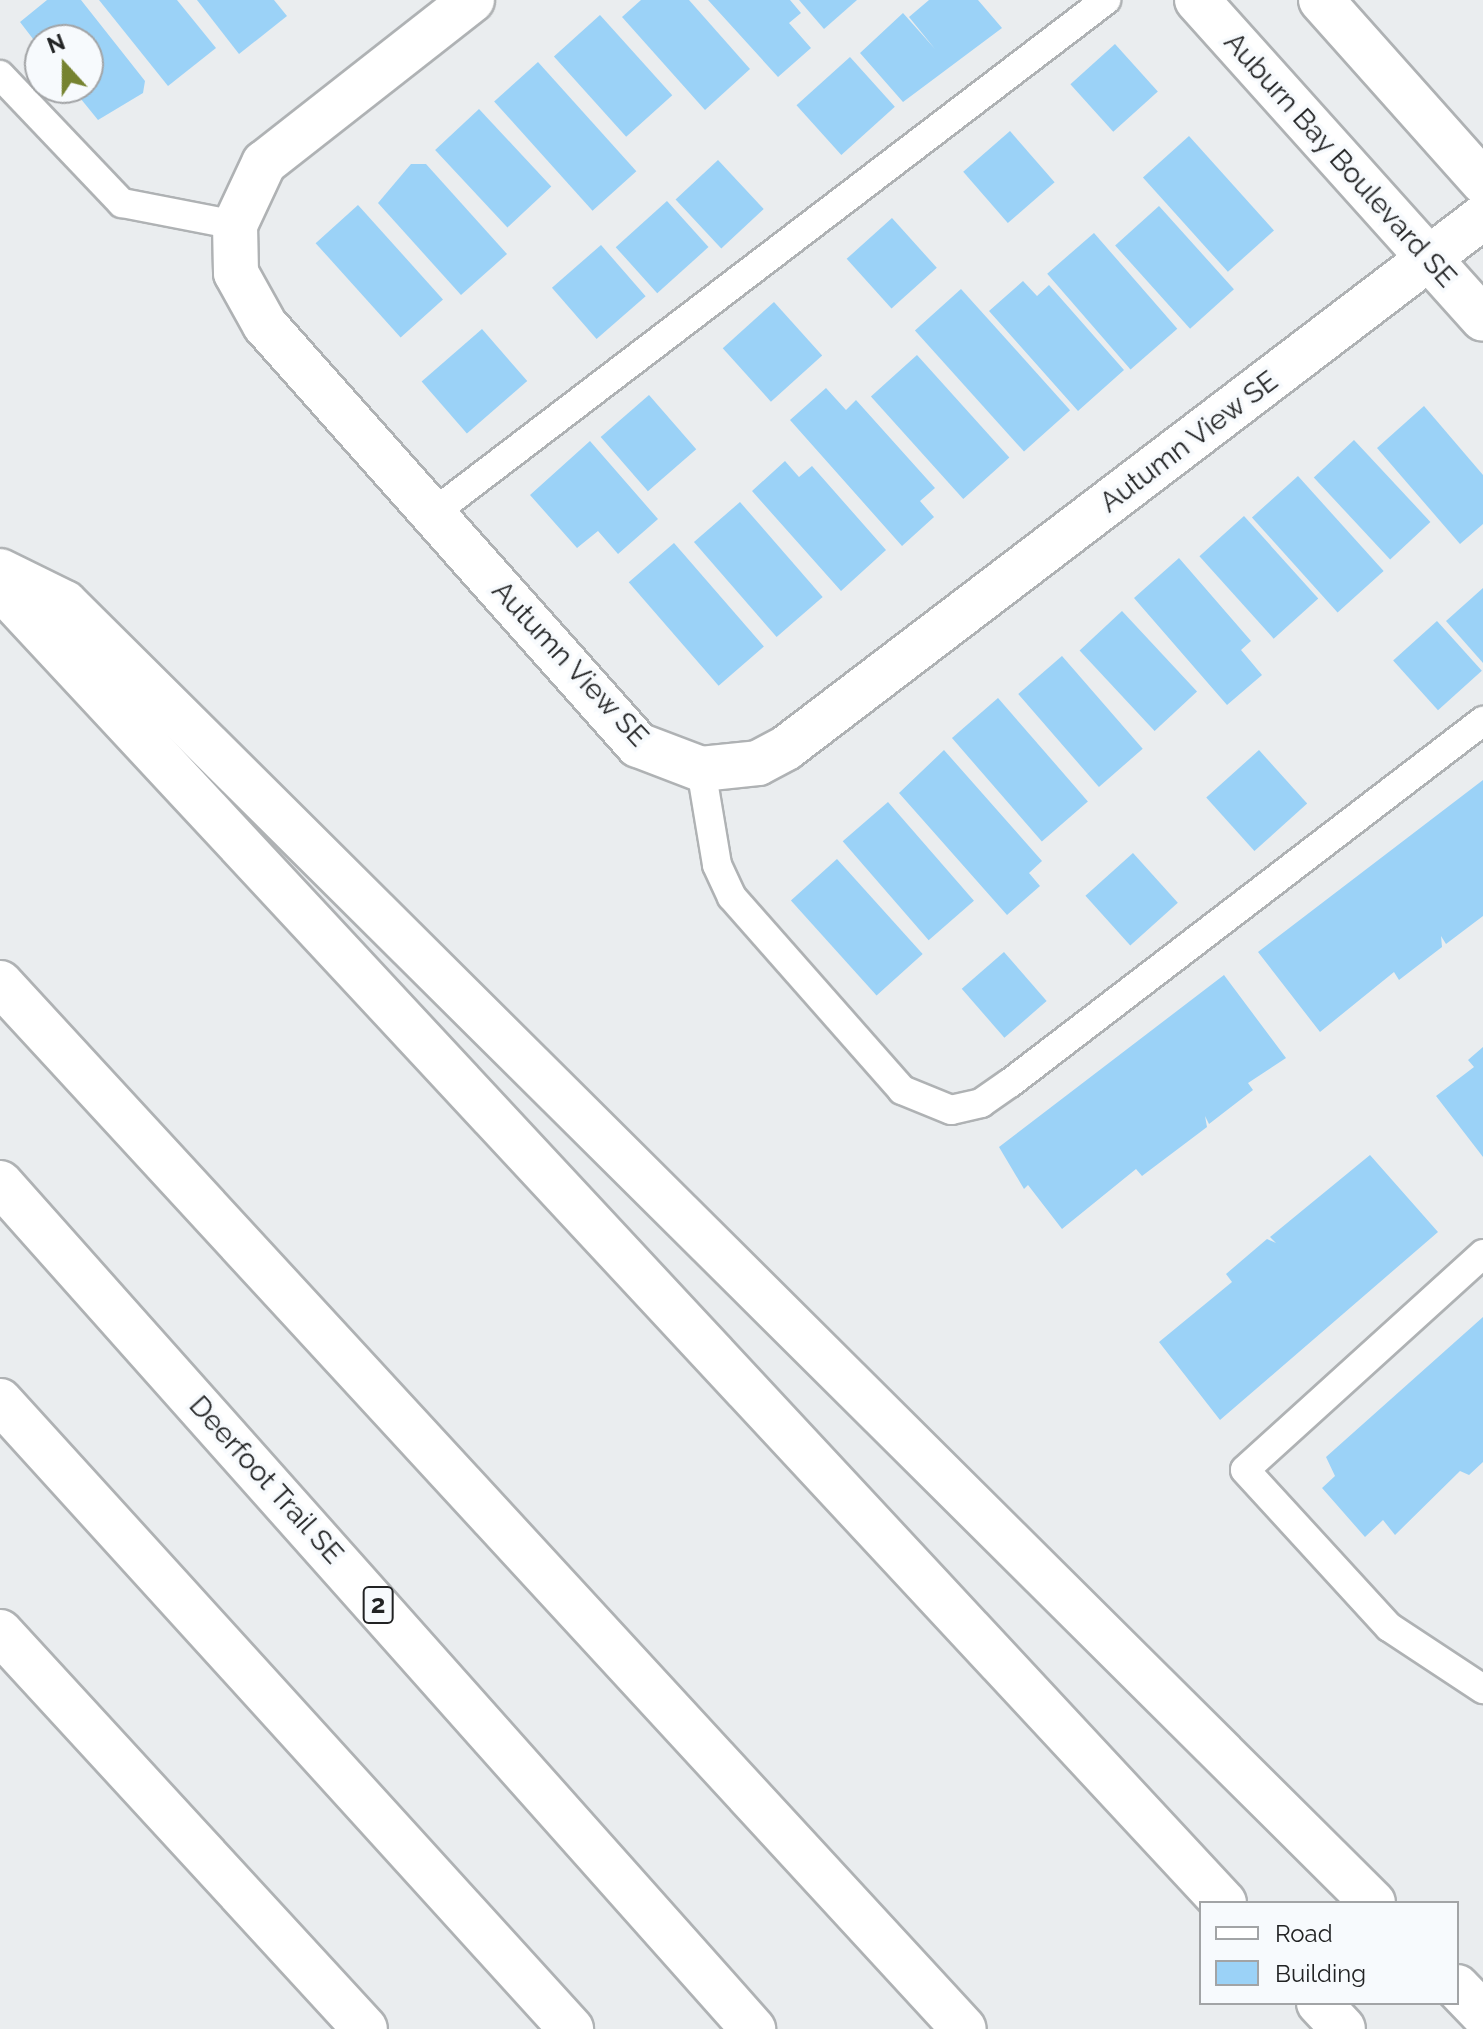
<!DOCTYPE html>
<html>
<head>
<meta charset="utf-8">
<style>
  body { margin:0 }
  #map { position:relative; width:1483px; height:2029px; overflow:hidden; background:#eaedef; font-family:Raleway,sans-serif }
  div>[style] { position:absolute }
  .building>* { inset:0; background:#9bd2f7; transform-origin:0 0 }
  .roads { filter:drop-shadow(2px 0 #afb2b4) drop-shadow(-2px 0 #afb2b4) drop-shadow(0 2px #afb2b4) drop-shadow(0 -2px #afb2b4) }
  .lane>* { height:28px; margin:-14px; padding:0 14px; transform-origin:14px; border-radius:14px; background:#fff }
  .street>* { height:44px; margin:-22px; padding:0 22px; transform-origin:22px; border-radius:22px; background:#fff }
  .secondary>* { height:44px; margin:-22px; padding:0 22px; transform-origin:22px; border-radius:22px; background:#fff }
  .highway>* { height:44px; margin:-22px; padding:0 22px; transform-origin:22px; border-radius:22px; background:#fff }
  span { translate:-50% -50%; white-space:nowrap; text-align:center; line-height:1.15; -webkit-text-stroke:7px #f7fafd; paint-order:stroke }
  .shield-label span { padding:2px 6px; background:#f7fafd; border:2px solid; border-radius:6px; -webkit-text-stroke-width:0 }
  .shield-label { font-size:26px; color:#222324; font-weight:700 }
  .street-label { font-size:28px; color:#222324 }
  .legend { position:absolute; left:1199px; top:1901px; width:260px; height:104px; box-sizing:border-box; background:#f7fafd; border:2px solid #a2a4a6; margin:0; padding:10px 14px; list-style:none; font-size:24px; color:#222324 }
  .legend li { display:flex; align-items:center; gap:16px; height:40px }
  .legend b { width:40px; border:2px solid #a2a4a6 }
  .north { position:absolute; left:24px; top:24px; width:80px; height:80px; box-sizing:border-box; background:#f7fafd; border:2px solid #a2a4a6; border-radius:50%; rotate:339deg; font-size:22px; font-weight:700; line-height:32px; text-align:center; color:#222324 }
  .north::after { content:''; display:block; margin:auto; width:28px; height:36px; background:#768330; clip-path:polygon(50% 0,100% 100%,50% 72%,0 100%) }
</style>
</head>
<body>
<div id="map">
  <div class="building">
    <i style="clip-path:polygon(47px 0,81px 0,145px 81px,143px 93px,98px 120px,72px 88px,88px 88px,88px 40px,40px 40px,40px 48px,20px 22px)"></i>
    <i style="clip-path:polygon(99px 0,177px 0,216px 48px,168px 86px)"></i>
    <i style="clip-path:polygon(197px 0,274px 0,287px 16px,239px 54px)"></i>
    <i style="clip-path:polygon(641px 0,689px 0,750px 69px,705px 110px,622px 17px)"></i>
    <i style="clip-path:polygon(708px 0,790px 0,801px 13px,789px 23px,811px 48px,778px 77px)"></i>
    <i style="clip-path:polygon(799px 0,857px 0,824px 29px)"></i>
    <i style="clip-path:polygon(929px 0,978px 0,1002px 28px,903px 102px,860px 53px,903px 13px,935px 49px,909px 17px)"></i>
    <i style="left:600px;top:15px;width:108px;height:62px;rotate:48deg"></i>
    <i style="left:1115px;top:44px;width:64px;height:60px;rotate:48deg"></i>
    <i style="left:850px;top:57px;width:67px;height:72px;rotate:48deg"></i>
    <i style="left:538px;top:62px;width:147px;height:59px;rotate:48deg"></i>
    <i style="left:479px;top:109px;width:106px;height:60px;rotate:47deg"></i>
    <i style="left:1010px;top:131px;width:68px;height:62px;rotate:49deg"></i>
    <i style="left:1189px;top:136px;width:127px;height:62px;rotate:48deg"></i>
    <i style="left:718px;top:160px;width:67px;height:58px;rotate:47deg"></i>
    <i style="clip-path:polygon(411px 164px,426px 164px,507px 254px,461px 295px,378px 203px)"></i>
    <i style="left:667px;top:201px;width:62px;height:69px;rotate:48deg"></i>
    <i style="left:358px;top:205px;width:127px;height:57px;rotate:48deg"></i>
    <i style="left:1159px;top:206px;width:112px;height:59px;rotate:48deg"></i>
    <i style="left:892px;top:218px;width:67px;height:61px;rotate:48deg"></i>
    <i style="left:1094px;top:233px;width:127px;height:62px;rotate:49deg"></i>
    <i style="left:601px;top:245px;width:68px;height:65px;rotate:49deg"></i>
    <i style="clip-path:polygon(1023px 281px,1037px 296px,1049px 285px,1124px 370px,1078px 411px,989px 311px)"></i>
    <i style="left:961px;top:289px;width:163px;height:62px;rotate:48deg"></i>
    <i style="left:774px;top:302px;width:72px;height:69px;rotate:48deg"></i>
    <i style="left:482px;top:329px;width:69px;height:80px;rotate:49deg"></i>
    <i style="left:917px;top:355px;width:138px;height:62px;rotate:48deg"></i>
    <i style="clip-path:polygon(826px 388px,846px 410px,856px 400px,935px 488px,920px 501px,934px 517px,902px 546px,790px 420px)"></i>
    <i style="left:649px;top:395px;width:72px;height:64px;rotate:49deg"></i>
    <i style="clip-path:polygon(1424px 406px,1483px 475px,1483px 524px,1460px 544px,1377px 448px)"></i>
    <i style="left:1354px;top:440px;width:112px;height:55px;rotate:47deg"></i>
    <i style="clip-path:polygon(590px 441px,658px 519px,618px 554px,598px 531px,577px 548px,530px 495px)"></i>
    <i style="clip-path:polygon(785px 461px,799px 477px,812px 466px,886px 550px,841px 591px,752px 491px)"></i>
    <i style="left:1298px;top:476px;width:128px;height:62px;rotate:48deg"></i>
    <i style="left:740px;top:502px;width:126px;height:61px;rotate:49deg"></i>
    <i style="left:1244px;top:516px;width:111px;height:60px;rotate:48deg"></i>
    <i style="left:674px;top:543px;width:137px;height:60px;rotate:49deg"></i>
    <i style="clip-path:polygon(1179px 558px,1251px 641px,1241px 650px,1262px 675px,1227px 705px,1134px 598px)"></i>
    <i style="clip-path:polygon(1483px 588px,1483px 663px,1446px 621px)"></i>
    <i style="left:1122px;top:611px;width:110px;height:58px;rotate:47deg"></i>
    <i style="left:1437px;top:621px;width:67px;height:59px;rotate:48deg"></i>
    <i style="left:1062px;top:656px;width:123px;height:58px;rotate:49deg"></i>
    <i style="left:998px;top:698px;width:137px;height:61px;rotate:49deg"></i>
    <i style="clip-path:polygon(944px 750px,1042px 861px,1029px 873px,1040px 886px,1007px 915px,899px 793px)"></i>
    <i style="left:1259px;top:750px;width:72px;height:71px;rotate:48deg"></i>
    <i style="clip-path:polygon(1483px 780px,1483px 916px,1446px 944px,1441px 936px,1442px 947px,1399px 980px,1394px 972px,1320px 1032px,1258px 952px)"></i>
    <i style="left:888px;top:802px;width:131px;height:60px;rotate:49deg"></i>
    <i style="left:1133px;top:853px;width:67px;height:64px;rotate:48deg"></i>
    <i style="left:837px;top:859px;width:128px;height:62px;rotate:48deg"></i>
    <i style="left:1004px;top:952px;width:65px;height:56px;rotate:49deg"></i>
    <i style="clip-path:polygon(1224px 975px,1286px 1058px,1248px 1083px,1253px 1090px,1209px 1124px,1205px 1116px,1207px 1127px,1142px 1176px,1136px 1169px,1062px 1229px,1028px 1185px,1024px 1189px,999px 1147px)"></i>
    <i style="clip-path:polygon(1483px 1047px,1483px 1157px,1436px 1096px,1474px 1067px,1468px 1060px)"></i>
    <i style="clip-path:polygon(1370px 1155px,1438px 1232px,1220px 1420px,1159px 1342px,1232px 1282px,1226px 1274px,1267px 1239px,1276px 1243px,1270px 1237px)"></i>
    <i style="clip-path:polygon(1483px 1317px,1483px 1462px,1469px 1475px,1460px 1471px,1395px 1535px,1383px 1520px,1365px 1537px,1322px 1488px,1335px 1476px,1326px 1457px)"></i>
  </div>
  <div class="roads">
    <div class="lane">
      <i style="left:0;top:75px;width:177px;rotate:46.4deg"></i>
      <i style="left:122px;top:203px;width:115px;rotate:11deg"></i>
      <i style="left:432px;top:514px;width:848px;rotate:-37.33deg"></i>
      <i style="left:701px;top:769px;width:97px;rotate:80.5deg"></i>
      <i style="left:717px;top:865px;width:35px;rotate:65deg"></i>
      <i style="left:732px;top:897px;width:257px;rotate:48.6deg"></i>
      <i style="left:902px;top:1090px;width:53px;rotate:22.2deg"></i>
      <i style="left:951px;top:1110px;width:31px;rotate:-13deg"></i>
      <i style="left:981px;top:1103px;width:35px;rotate:-35deg"></i>
      <i style="left:1010px;top:1083px;width:596px;rotate:-37.43deg"></i>
      <i style="left:1483px;top:1254px;width:321px;rotate:137.8deg"></i>
      <i style="left:1245px;top:1470px;width:213px;rotate:47.5deg"></i>
      <i style="left:1389px;top:1627px;width:113px;rotate:33.4deg"></i>
    </div>
    <div class="street">
      <i style="left:472px;top:0;width:264px;rotate:141.9deg"></i>
      <i style="left:264px;top:163px;width:68px;rotate:115.1deg"></i>
      <i style="left:235px;top:225px;width:48px;rotate:88.8deg"></i>
      <i style="left:236px;top:273px;width:60px;rotate:60.9deg"></i>
      <i style="left:265px;top:325px;width:562px;rotate:48.39deg"></i>
      <i style="left:638px;top:745px;width:67px;rotate:20.9deg"></i>
      <i style="left:701px;top:769px;width:57px;rotate:-6deg"></i>
      <i style="left:758px;top:763px;width:32px;rotate:-28deg"></i>
      <i style="left:786px;top:748px;width:876px;rotate:-37.3deg"></i>
    </div>
    <div class="secondary">
      <i style="left:1197px;top:0;width:428px;rotate:48.1deg"></i>
      <i style="left:1321px;top:0;width:244px;rotate:48.3deg"></i>
    </div>
    <div class="highway">
      <i style="left:0;top:571px;width:72px;rotate:26.2deg"></i>
      <i style="left:65px;top:603px;width:1844px;rotate:44.82deg"></i>
      <i style="left:0;top:587px;width:1797px;rotate:47.07deg"></i>
      <i style="left:0;top:983px;width:1422px;rotate:47.34deg"></i>
      <i style="left:0;top:1183px;width:1133px;rotate:48.33deg"></i>
      <i style="left:0;top:1401px;width:849px;rotate:47.72deg"></i>
      <i style="left:0;top:1632px;width:539px;rotate:47.4deg"></i>
      <i style="left:1457px;top:1987px;width:37px;rotate:46deg"></i>
      <i style="left:1319px;top:2003px;width:35px;rotate:47deg"></i>
    </div>
  </div>
  <div class="shield-label">
    <span style="left:378px;top:1605px">2</span>
  </div>
  <div class="street-label">
    <span style="left:1340px;top:160px;rotate:48deg">Auburn Bay Boulevard SE</span>
    <span style="left:1189px;top:442px;rotate:-37deg">Autumn View SE</span>
    <span style="left:570px;top:664px;rotate:47deg">Autumn View SE</span>
    <span style="left:266px;top:1480px;rotate:48deg">Deerfoot Trail SE</span>
  </div>
  <ul class="legend">
  <li><b style="height:10px;background:#fff"></b>Road</li>
  <li><b style="height:22px;background:#9bd2f7"></b>Building</li>
  </ul>
  <div class="north">N</div>
</div>
</body>
</html>
